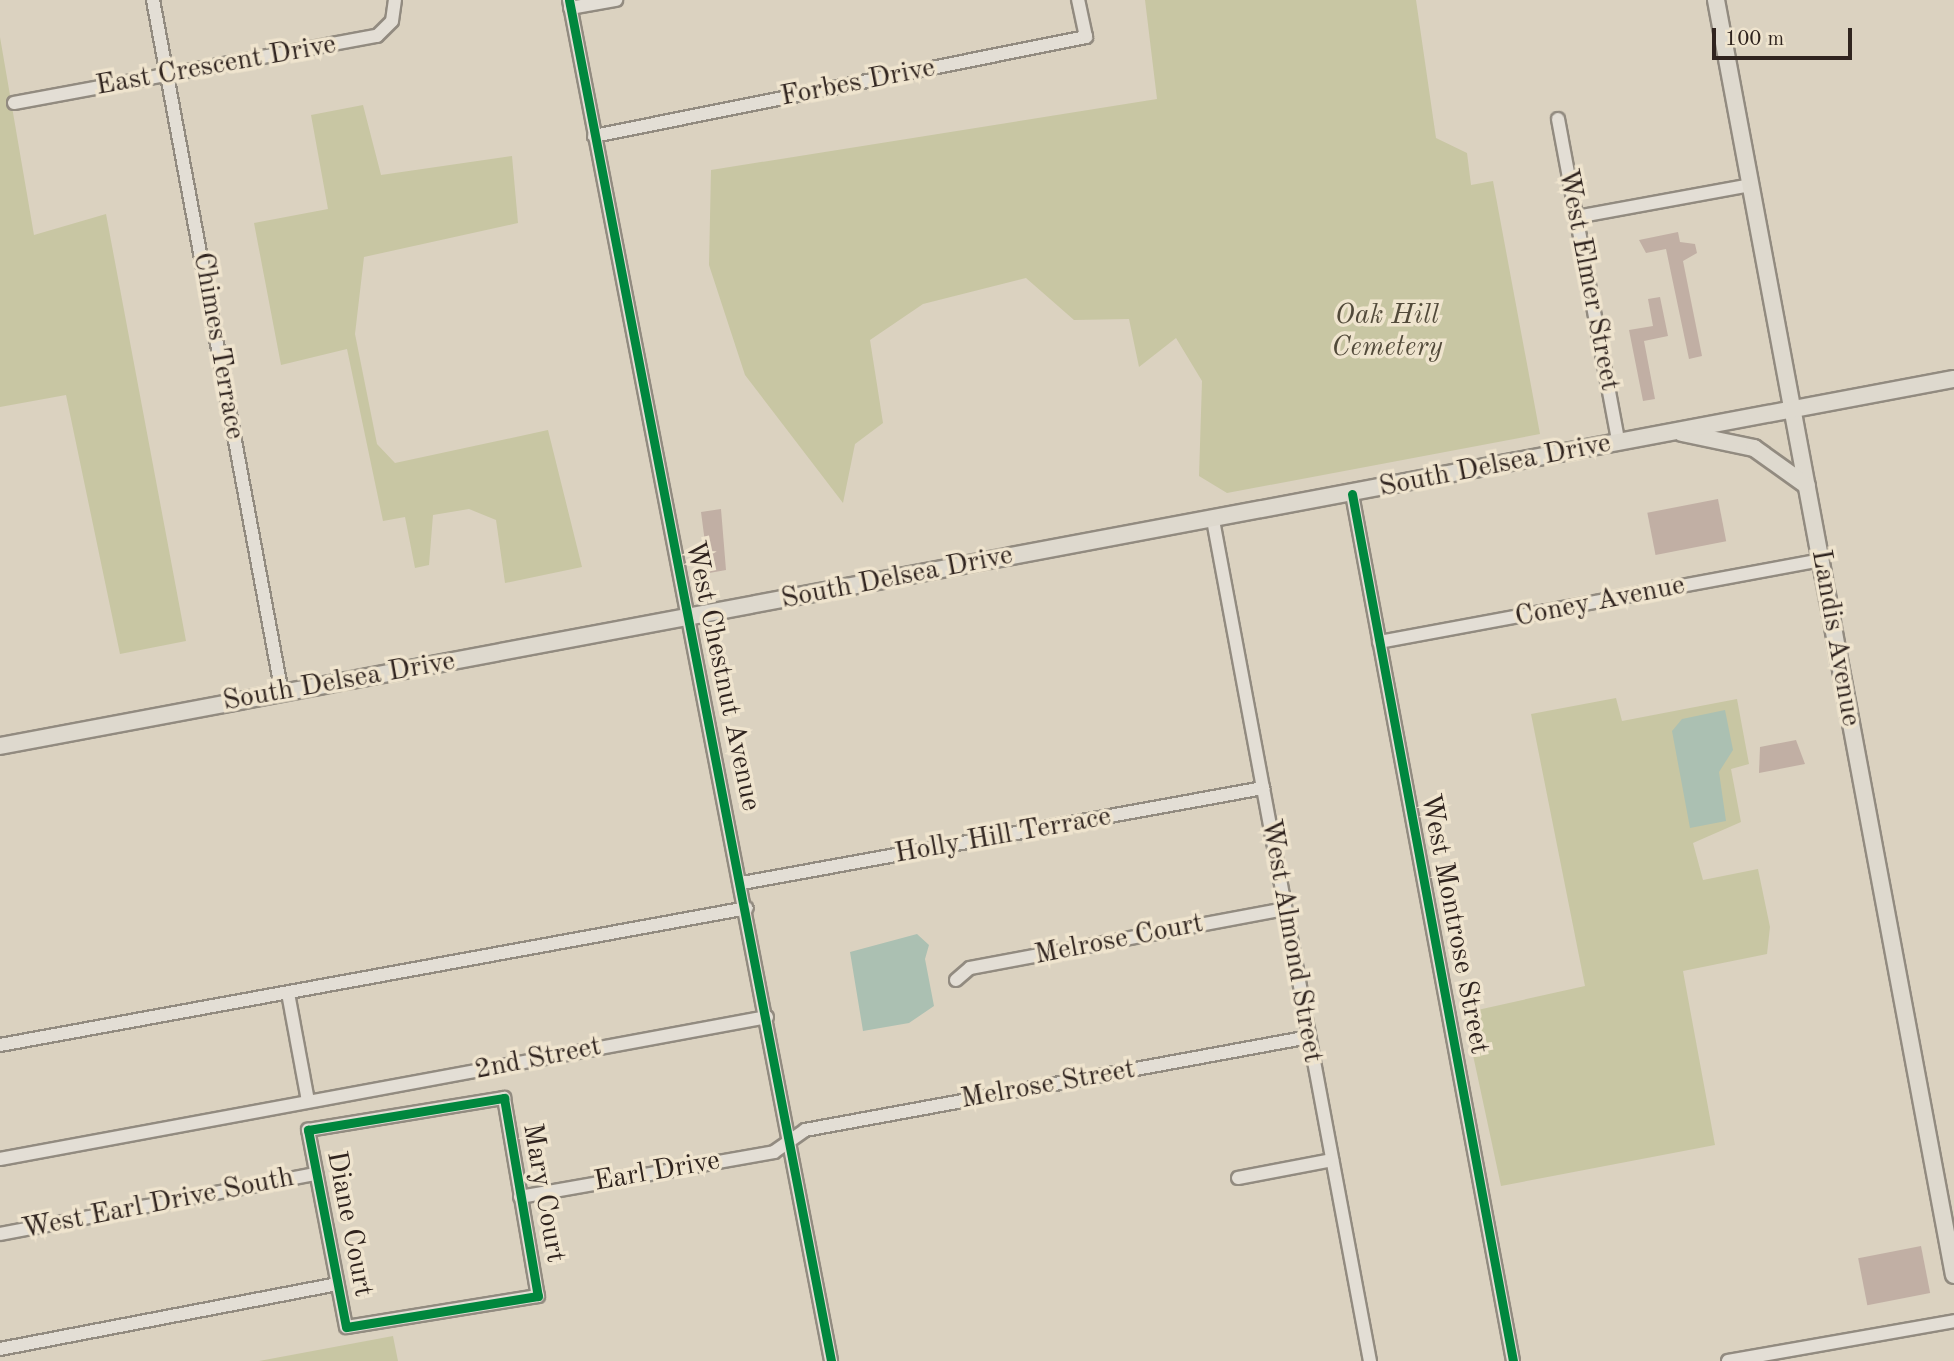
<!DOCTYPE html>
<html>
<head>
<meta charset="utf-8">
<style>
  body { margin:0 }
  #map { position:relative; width:1954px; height:1361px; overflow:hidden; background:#dbd2c0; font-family:"Old Standard TT",serif }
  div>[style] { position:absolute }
  .green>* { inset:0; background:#c8c6a3 }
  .water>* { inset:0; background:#abc0b2 }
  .building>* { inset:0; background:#c1afa4; transform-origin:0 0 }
  .roads { filter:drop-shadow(2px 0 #928b80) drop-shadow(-2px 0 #928b80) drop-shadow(0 2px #928b80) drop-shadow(0 -2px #928b80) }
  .minor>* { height:12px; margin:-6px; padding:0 6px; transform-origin:6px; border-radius:6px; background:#e3ded5 }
  .major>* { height:16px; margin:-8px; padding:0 8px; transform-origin:8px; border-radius:8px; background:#ded9ce }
  .cycleway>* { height:9px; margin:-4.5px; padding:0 4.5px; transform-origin:4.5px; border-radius:4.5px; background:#00873e }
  span { translate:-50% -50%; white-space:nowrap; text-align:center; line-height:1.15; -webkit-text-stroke:7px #efe4ce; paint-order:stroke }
  .street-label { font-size:28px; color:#30241f }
  .park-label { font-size:28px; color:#524a3a; font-style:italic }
  .scale { position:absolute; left:1712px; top:28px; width:140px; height:32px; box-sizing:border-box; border:4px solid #30241f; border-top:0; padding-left:9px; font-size:21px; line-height:24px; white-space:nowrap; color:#30241f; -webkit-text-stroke:5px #efe4ce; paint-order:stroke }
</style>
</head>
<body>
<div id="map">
  <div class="green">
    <i style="clip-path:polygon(1145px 0,1416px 0,1436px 138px,1467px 153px,1471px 185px,1493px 181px,1540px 434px,1227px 493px,1199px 476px,1202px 381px,1176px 338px,1139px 367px,1129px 319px,1074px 320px,1026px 278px,923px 304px,870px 340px,883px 423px,855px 444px,843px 503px,745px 375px,709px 265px,711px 170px,1157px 99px)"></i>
    <i style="clip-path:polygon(0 37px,34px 235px,106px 214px,186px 641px,120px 654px,66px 395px,0 407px)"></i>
    <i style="clip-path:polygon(363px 105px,381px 175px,512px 156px,518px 223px,364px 257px,355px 334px,377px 444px,395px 463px,548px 430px,582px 567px,505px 583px,496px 520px,469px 509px,433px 515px,429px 565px,415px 568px,405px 517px,383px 521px,347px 349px,281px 365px,254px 223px,328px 209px,311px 115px)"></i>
    <i style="clip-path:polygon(1616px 698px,1622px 721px,1737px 699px,1749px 764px,1731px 769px,1741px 822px,1693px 843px,1703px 880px,1758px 869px,1770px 927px,1767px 954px,1683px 971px,1715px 1145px,1501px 1186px,1464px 1013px,1585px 986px,1531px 714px)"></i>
    <i style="clip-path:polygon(393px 1336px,398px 1361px,259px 1361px)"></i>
  </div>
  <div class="water">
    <i style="clip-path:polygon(1725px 710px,1733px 750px,1719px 772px,1726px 821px,1690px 828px,1672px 731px,1682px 719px)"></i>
    <i style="clip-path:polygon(917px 934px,929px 945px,925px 959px,934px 1006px,909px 1023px,863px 1031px,850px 952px)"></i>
  </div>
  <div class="building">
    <i style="clip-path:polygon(1678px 232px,1680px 242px,1695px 244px,1697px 253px,1683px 261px,1702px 356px,1689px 359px,1666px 249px,1646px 253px,1639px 240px)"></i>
    <i style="clip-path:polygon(1660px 297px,1668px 336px,1644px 341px,1655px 399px,1643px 401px,1629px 330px,1653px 326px,1648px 299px)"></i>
    <i style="left:1718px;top:499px;width:43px;height:72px;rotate:79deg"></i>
    <i style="clip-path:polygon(721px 509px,726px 570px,698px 575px,695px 552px,706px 550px,701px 512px)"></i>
    <i style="clip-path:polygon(1796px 740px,1805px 764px,1759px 773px,1760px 747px)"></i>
    <i style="left:1921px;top:1246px;width:48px;height:64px;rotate:79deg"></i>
  </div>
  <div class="roads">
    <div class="minor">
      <i style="left:153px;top:0;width:705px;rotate:79.46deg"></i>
      <i style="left:569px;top:0;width:1386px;rotate:79.1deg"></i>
      <i style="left:570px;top:8px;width:47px;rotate:-9.9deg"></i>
      <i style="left:14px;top:103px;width:369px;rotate:-10.5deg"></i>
      <i style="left:377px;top:36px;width:21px;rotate:-45deg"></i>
      <i style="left:392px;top:21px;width:21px;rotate:-82deg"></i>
      <i style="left:1558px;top:119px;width:328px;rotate:79.4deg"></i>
      <i style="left:594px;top:136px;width:502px;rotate:-11.38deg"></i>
      <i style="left:1086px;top:37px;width:38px;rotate:-102deg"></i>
      <i style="left:1576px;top:217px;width:178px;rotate:-10.4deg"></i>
      <i style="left:1352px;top:494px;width:882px;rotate:79.48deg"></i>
      <i style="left:1213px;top:520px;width:856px;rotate:79.43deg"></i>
      <i style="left:1379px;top:642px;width:450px;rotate:-10.5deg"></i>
      <i style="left:742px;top:883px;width:530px;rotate:-10.33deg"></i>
      <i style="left:956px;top:980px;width:18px;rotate:-41deg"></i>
      <i style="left:970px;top:968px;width:321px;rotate:-10.6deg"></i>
      <i style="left:288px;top:993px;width:110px;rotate:79.5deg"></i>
      <i style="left:0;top:1045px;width:759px;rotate:-10.39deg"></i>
      <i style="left:504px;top:1098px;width:201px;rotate:80.3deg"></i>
      <i style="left:538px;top:1296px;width:194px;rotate:170.8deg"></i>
      <i style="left:346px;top:1327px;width:201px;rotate:-100.9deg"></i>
      <i style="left:308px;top:1130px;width:199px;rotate:-9.3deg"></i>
      <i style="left:0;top:1159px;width:780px;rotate:-10.49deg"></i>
      <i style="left:1238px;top:1178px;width:96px;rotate:-10.8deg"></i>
      <i style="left:520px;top:1197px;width:258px;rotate:-10deg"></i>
      <i style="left:774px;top:1152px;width:38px;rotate:-35deg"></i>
      <i style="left:805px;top:1130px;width:513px;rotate:-10.45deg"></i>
      <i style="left:0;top:1234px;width:322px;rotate:-10.8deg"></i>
      <i style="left:0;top:1349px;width:343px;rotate:-10.9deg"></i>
      <i style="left:1728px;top:1361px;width:230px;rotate:-10deg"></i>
    </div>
    <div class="major">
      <i style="left:1716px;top:0;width:1297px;rotate:79.43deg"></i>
      <i style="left:1682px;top:433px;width:74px;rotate:11.8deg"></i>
      <i style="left:1754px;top:448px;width:65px;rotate:35.6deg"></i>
      <i style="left:0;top:746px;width:1988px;rotate:-10.64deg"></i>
    </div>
  </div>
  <div class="cycleway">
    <i style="left:569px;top:0;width:1386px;rotate:79.1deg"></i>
    <i style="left:1352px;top:494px;width:882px;rotate:79.48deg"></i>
    <i style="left:504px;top:1098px;width:201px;rotate:80.3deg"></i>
    <i style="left:538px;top:1296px;width:194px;rotate:170.8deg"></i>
    <i style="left:346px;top:1327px;width:201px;rotate:-100.9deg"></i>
    <i style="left:308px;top:1130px;width:199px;rotate:-9.3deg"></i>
  </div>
  <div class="street-label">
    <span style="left:216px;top:66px;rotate:-10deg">East Crescent Drive</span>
    <span style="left:858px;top:83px;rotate:-11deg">Forbes Drive</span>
    <span style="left:1588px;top:280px;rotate:79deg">West Elmer Street</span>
    <span style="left:218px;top:346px;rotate:80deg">Chimes Terrace</span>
    <span style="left:1495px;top:466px;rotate:-11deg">South Delsea Drive</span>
    <span style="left:897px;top:578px;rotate:-11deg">South Delsea Drive</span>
    <span style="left:1600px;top:602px;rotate:-11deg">Coney Avenue</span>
    <span style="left:1835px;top:638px;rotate:80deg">Landis Avenue</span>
    <span style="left:722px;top:676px;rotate:78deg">West Chestnut Avenue</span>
    <span style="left:339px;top:682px;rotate:-10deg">South Delsea Drive</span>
    <span style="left:1003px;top:836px;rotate:-10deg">Holly Hill Terrace</span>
    <span style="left:1454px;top:924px;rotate:79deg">West Montrose Street</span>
    <span style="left:1119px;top:940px;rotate:-11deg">Melrose Court</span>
    <span style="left:1291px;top:941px;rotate:80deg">West Almond Street</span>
    <span style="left:538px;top:1059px;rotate:-11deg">2nd Street</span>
    <span style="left:1048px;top:1085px;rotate:-10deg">Melrose Street</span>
    <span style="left:657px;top:1172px;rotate:-10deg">Earl Drive</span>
    <span style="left:543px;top:1193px;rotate:80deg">Mary Court</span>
    <span style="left:158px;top:1204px;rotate:-11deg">West Earl Drive South</span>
    <span style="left:349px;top:1224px;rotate:79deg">Diane Court</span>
  </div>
  <div class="park-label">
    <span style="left:1387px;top:332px">Oak Hill<br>Cemetery</span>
  </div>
  <div class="scale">100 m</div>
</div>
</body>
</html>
